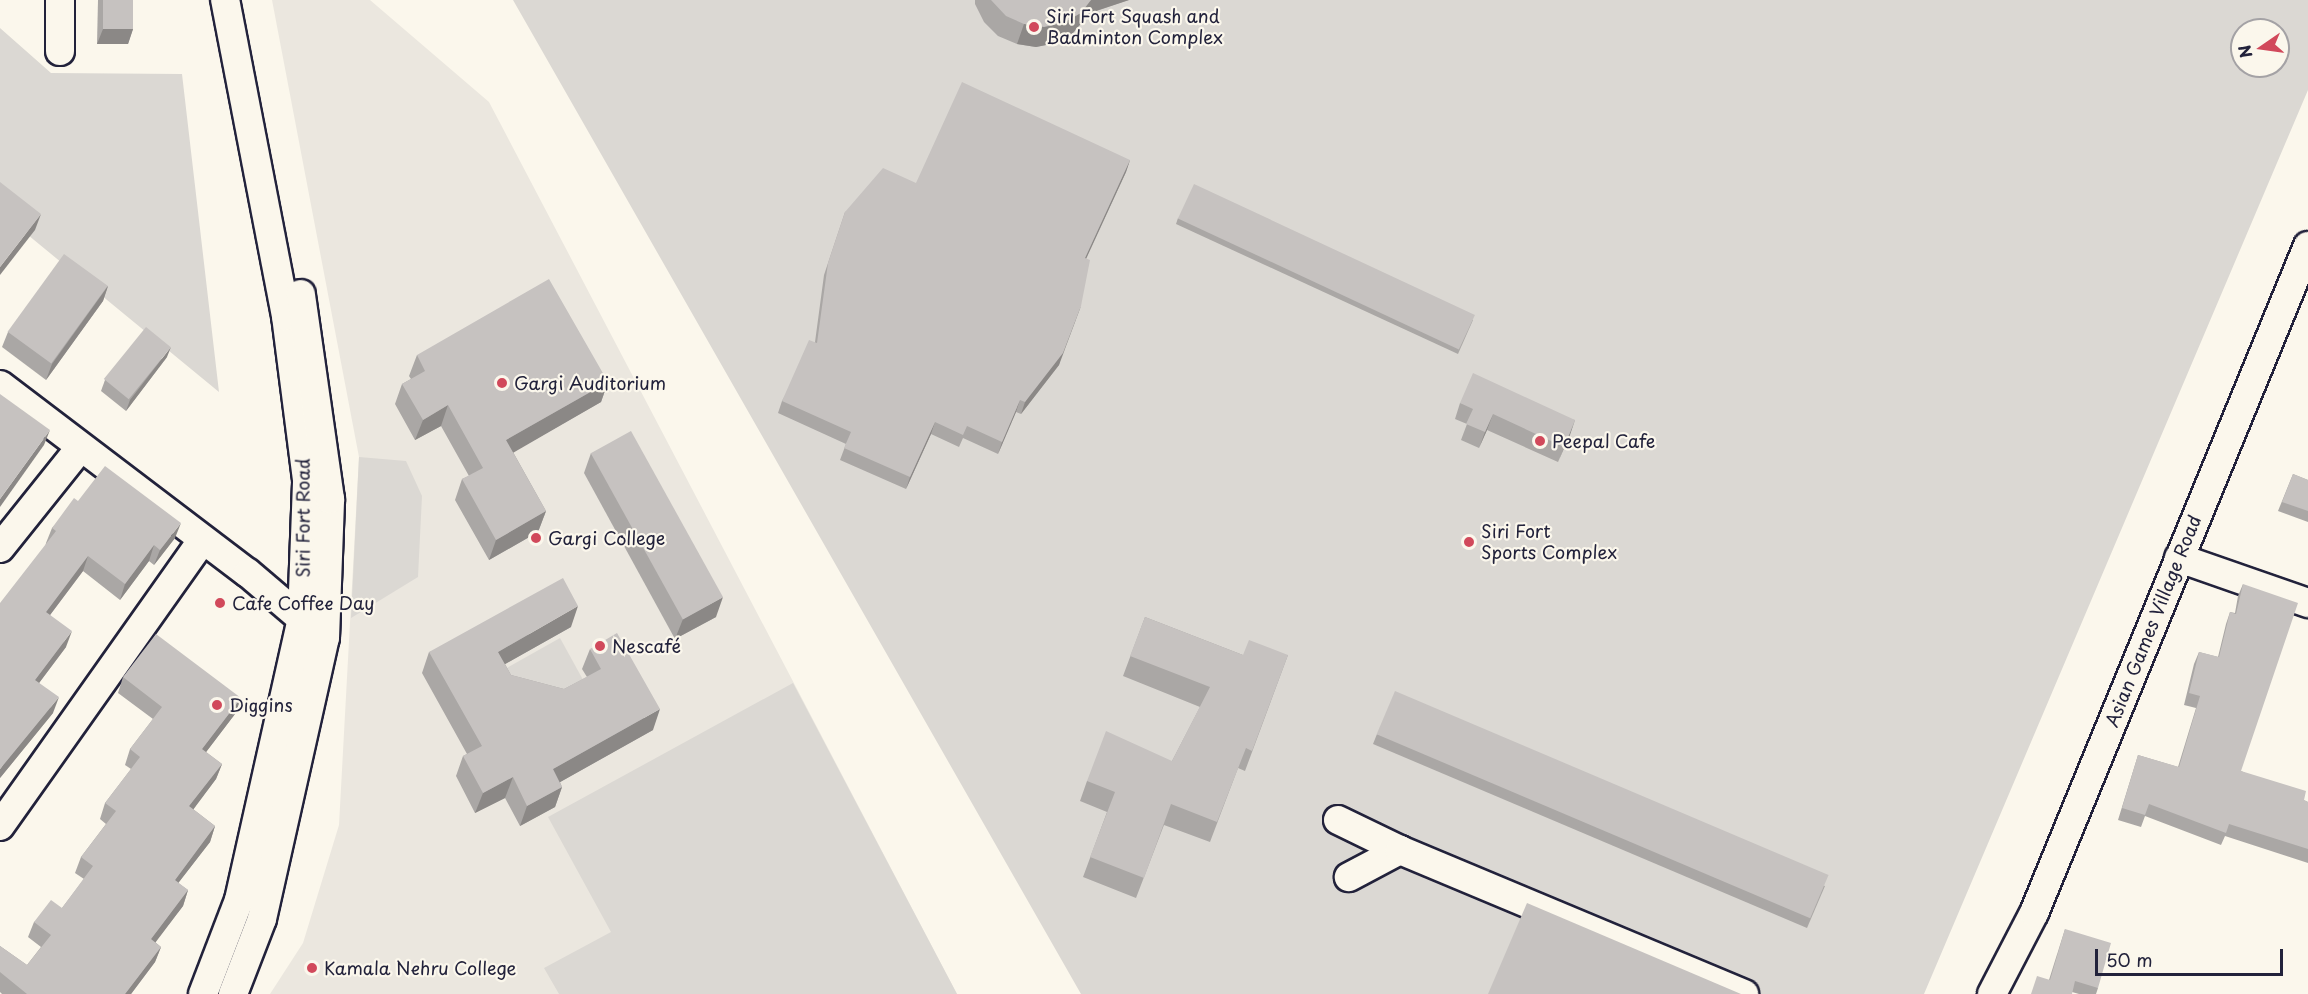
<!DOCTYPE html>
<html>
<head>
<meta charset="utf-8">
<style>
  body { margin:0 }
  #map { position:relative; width:2308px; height:994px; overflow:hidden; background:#fbf7ec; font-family:"Playpen Sans",sans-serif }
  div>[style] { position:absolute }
  .built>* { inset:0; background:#ebe7df }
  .green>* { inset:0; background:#dbd8d3 }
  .roads { filter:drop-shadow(2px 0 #22223b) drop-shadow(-2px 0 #22223b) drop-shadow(0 2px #22223b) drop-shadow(0 -2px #22223b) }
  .minor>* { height:28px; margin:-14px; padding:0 14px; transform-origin:14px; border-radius:14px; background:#fbf7ec }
  .wall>* { inset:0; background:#aaa7a5 }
  .shaded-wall>* { inset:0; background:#8b8886 }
  .building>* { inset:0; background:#c6c2c0; transform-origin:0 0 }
  .dots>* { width:16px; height:16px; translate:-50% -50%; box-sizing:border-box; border:3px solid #fbf7ec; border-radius:50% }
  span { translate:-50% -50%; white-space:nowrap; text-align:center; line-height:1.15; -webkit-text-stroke:4.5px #fbf7ec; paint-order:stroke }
  .poi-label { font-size:18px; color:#22223b }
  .left { translate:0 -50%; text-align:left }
  .street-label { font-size:18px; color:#22223b }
  .north { position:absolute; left:2230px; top:18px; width:60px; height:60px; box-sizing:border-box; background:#fbf7ec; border:2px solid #a4a2a5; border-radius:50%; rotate:257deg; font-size:16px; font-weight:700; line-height:24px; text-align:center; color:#22223b }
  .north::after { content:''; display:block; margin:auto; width:21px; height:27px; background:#d1495b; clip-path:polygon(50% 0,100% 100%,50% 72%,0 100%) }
  .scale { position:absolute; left:2095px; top:949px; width:188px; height:27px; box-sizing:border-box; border:3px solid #22223b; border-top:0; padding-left:8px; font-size:18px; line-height:21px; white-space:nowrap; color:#22223b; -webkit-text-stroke:4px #fbf7ec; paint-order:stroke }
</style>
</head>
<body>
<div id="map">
  <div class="built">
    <i style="clip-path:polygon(272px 0,370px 0,489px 102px,957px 994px,270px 994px,303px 943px,339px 825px,359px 457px)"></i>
  </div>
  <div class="green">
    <i style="clip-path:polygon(evenodd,513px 0,2308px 0,2308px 90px,1924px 994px,1081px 994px,513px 0,2242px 30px,2278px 30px,2278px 66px,2242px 66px,2242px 30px)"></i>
    <i style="clip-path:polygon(0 28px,51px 73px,182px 74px,219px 392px,0 212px)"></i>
    <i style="clip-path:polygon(359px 457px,406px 461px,422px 496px,418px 577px,351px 618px)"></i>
    <i style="clip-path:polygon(560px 638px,587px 687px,540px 715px,496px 674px)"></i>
    <i style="clip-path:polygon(793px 683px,957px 994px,559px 994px,544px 968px,611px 932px,548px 817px)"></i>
  </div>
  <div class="roads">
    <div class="minor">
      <i style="left:60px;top:51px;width:51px;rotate:-90deg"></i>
      <i style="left:0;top:385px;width:311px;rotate:37.2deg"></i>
      <i style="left:248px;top:573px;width:71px;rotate:40.4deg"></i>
      <i style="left:0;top:548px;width:129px;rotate:-51.3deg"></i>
      <i style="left:2179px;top:558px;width:137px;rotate:19.2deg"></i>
      <i style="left:1338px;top:820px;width:69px;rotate:25.8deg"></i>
      <i style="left:1400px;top:850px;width:58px;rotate:152.1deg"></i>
      <i style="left:0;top:826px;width:349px;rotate:-54.7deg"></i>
      <i style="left:1400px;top:850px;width:373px;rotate:22.7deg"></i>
      <i style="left:203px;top:994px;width:101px;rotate:-69deg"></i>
      <i style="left:239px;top:900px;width:288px;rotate:-77.4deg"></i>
      <i style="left:302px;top:619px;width:139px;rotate:-87.9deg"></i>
      <i style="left:307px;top:480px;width:165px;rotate:-97.3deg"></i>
      <i style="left:286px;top:316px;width:322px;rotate:-100.9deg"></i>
      <i style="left:233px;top:994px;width:80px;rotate:-68.9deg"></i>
      <i style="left:262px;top:919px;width:288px;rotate:-77.4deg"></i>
      <i style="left:325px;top:638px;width:139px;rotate:-87.9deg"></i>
      <i style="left:330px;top:499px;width:207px;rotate:-98.1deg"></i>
      <i style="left:1992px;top:994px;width:91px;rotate:-62.6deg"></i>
      <i style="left:2034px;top:913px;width:721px;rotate:-67.67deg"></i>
    </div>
  </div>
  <div class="wall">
    <i style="clip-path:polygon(98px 0,133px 0,133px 29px,128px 44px,97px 44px)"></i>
    <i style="clip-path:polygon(975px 0,1129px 0,1090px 13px,1073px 33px,1056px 43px,1036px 47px,1017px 44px,998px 36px,984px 22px,975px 4px)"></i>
    <i style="clip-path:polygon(1130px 160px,1126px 172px,1086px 258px,1059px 365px,1021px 414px,1016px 412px,998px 454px,963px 438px,959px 447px,931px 434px,906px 489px,840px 460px,846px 444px,778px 413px,782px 401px,815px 342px,824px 275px,845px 212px,916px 183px)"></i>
    <i style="clip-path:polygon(1178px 218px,1473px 320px,1458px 354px,1176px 224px)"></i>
    <i style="clip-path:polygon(108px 286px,103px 301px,46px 380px,2px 347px,8px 332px)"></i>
    <i style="clip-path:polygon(417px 355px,608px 382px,601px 402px,513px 452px,546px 511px,538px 532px,489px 560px,455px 500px,462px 479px,469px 476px,441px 426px,415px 440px,395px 404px,402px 384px,411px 379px,409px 376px)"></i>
    <i style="clip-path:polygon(167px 357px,126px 411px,101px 391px,105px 380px)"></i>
    <i style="clip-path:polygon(1460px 403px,1575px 420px,1558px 462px,1487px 430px,1479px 448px,1461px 440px,1467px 424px,1455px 419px)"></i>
    <i style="clip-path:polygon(591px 453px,716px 617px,675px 639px,584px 473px)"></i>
    <i style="clip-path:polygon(2293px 474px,2308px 480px,2308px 522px,2278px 511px)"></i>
    <i style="clip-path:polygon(78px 501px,175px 538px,154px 565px,149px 561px,120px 600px,83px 571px,50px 615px,66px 647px,39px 683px,53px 713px,0 778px,46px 543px,52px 528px)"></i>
    <i style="clip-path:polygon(2243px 584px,2241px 771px,2308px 802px,2308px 863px,2225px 836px,2221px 845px,2145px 816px,2141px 827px,2118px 820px,2138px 755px,2178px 767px,2196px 708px,2184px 705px,2194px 664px,2199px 652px,2218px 657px,2226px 624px,2230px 612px,2235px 613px,2238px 596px)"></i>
    <i style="clip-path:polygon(1145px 617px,1243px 655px,1288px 655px,1245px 771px,1238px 768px,1210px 842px,1164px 825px,1136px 898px,1083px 877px,1107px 812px,1080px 801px,1087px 781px,1172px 761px,1200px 707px,1123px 676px)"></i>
    <i style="clip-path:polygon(571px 627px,505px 664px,511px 675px,564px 689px,587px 677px,582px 669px,590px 649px,653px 730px,560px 782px,562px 787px,555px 807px,520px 826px,505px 798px,475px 813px,456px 776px,463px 756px,467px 754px,422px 673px,429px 652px)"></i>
    <i style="clip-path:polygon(123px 677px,241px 698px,235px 714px,206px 752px,222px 764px,216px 779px,193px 809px,215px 826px,210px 842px,178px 883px,188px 890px,183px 906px,155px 942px,161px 947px,155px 962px,131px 994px,2px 994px,0 992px,0 946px,27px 965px,41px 947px,28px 937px,34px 922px,62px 908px,84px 879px,75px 873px,81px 857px,106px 824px,100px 819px,105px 803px,131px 769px,125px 765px,130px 749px,153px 719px,118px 693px)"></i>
    <i style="clip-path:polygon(1377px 734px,1825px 886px,1807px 928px,1373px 744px)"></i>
    <i style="clip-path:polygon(2065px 929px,2098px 988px,2096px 994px,2079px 994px,2072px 992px,2049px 980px)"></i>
  </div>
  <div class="shaded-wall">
    <i style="clip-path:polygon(1091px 0,1129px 0,1090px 13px,1073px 33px,1056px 43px,1036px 47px,1017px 44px,1024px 24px)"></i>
    <i style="clip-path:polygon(103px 29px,133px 29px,128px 44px,97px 44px)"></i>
    <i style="clip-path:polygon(1130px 160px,1126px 172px,1081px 270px,1085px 258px)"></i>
    <i style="clip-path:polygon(41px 214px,35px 230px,0 275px,0 267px)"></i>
    <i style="clip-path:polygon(108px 286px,103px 301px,46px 380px,52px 364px)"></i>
    <i style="clip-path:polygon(1081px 306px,1059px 365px,1021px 414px,1025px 402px)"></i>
    <i style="clip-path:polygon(171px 347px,167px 357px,126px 411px,130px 400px)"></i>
    <i style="clip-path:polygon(608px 382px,601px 402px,499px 461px,506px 440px)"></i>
    <i style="clip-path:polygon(1020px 400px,1016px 412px,998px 454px,1002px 442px)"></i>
    <i style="clip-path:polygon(448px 405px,441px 426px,415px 440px,423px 420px)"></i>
    <i style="clip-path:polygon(1493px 414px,1487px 430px,1479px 448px,1485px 432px)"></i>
    <i style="clip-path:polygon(1575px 420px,1570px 435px,1558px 462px,1564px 447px)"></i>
    <i style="clip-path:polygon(935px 422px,931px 434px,906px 489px,910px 477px)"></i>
    <i style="clip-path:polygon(50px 430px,44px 445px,0 507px,0 499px)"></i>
    <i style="clip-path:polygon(546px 511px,538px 532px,489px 560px,496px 540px)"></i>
    <i style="clip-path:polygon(181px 523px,175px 538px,154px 565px,160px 550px)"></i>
    <i style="clip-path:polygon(154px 545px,149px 561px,120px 600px,125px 584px)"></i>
    <i style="clip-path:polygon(88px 556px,83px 571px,41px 627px,46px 612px)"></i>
    <i style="clip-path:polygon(723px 597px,716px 617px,675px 639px,683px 619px)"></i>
    <i style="clip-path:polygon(578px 606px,571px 627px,491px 672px,498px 652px)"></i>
    <i style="clip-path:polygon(72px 631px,66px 647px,30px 695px,35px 680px)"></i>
    <i style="clip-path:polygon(59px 697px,53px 713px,0 778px,0 769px)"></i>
    <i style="clip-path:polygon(241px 698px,235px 714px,197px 764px,202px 749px)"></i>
    <i style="clip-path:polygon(660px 709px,653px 730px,546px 790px,553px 769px)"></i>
    <i style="clip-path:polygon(222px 764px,216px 779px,184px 822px,189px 806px)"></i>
    <i style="clip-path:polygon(513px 777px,505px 798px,475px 813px,483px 793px)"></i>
    <i style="clip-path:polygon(562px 787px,555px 807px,520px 826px,527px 806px)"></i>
    <i style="clip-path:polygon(215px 826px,210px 842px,169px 895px,175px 880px)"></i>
    <i style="clip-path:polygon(188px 890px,183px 906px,146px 955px,151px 939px)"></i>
    <i style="clip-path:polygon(161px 947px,155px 962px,131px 994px,125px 994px)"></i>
  </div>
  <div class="building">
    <i style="left:103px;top:0;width:30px;height:29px"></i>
    <i style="clip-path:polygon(991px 0,1091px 0,1081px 13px,1063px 23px,1044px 27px,1024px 24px,1006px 16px)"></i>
    <i style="clip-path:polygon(962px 82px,1130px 160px,1085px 258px,1090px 260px,1081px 306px,1063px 353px,1025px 402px,1020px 400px,1002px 442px,967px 426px,963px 435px,935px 422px,910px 477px,844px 448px,851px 432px,782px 401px,809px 340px,817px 343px,828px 263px,845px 212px,883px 168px,916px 183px)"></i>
    <i style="clip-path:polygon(0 182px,41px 214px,0 267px)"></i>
    <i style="left:1194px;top:184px;width:310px;height:38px;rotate:25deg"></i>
    <i style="left:64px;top:254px;width:54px;height:96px;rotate:36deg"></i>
    <i style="clip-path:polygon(549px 279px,608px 382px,506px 440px,546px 511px,496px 540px,462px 479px,483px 468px,448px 405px,423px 420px,402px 384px,425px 371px,417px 355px)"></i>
    <i style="left:146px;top:327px;width:32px;height:67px;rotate:39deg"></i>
    <i style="clip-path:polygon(1473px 373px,1575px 420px,1564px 447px,1493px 414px,1485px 432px,1466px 424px,1473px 409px,1460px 403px)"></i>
    <i style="clip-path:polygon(0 394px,50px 430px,0 499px)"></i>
    <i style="left:631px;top:431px;width:190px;height:46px;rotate:61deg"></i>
    <i style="clip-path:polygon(105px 466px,181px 523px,160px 550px,154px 545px,125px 584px,88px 556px,46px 612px,72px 631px,35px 680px,59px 697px,0 769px,0 603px,56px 531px,52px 528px,74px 498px,78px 501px)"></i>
    <i style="clip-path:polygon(2293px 474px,2308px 480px,2308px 511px,2282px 502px)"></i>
    <i style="clip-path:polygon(563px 578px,578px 606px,498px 652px,511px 675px,564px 689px,601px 669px,590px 649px,617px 633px,660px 709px,553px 769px,562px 787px,527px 806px,513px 777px,483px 793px,463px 756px,482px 746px,429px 652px)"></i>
    <i style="clip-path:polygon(2243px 584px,2298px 603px,2241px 771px,2306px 791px,2304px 800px,2308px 802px,2308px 849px,2229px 824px,2226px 833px,2149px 804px,2145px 815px,2122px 808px,2138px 755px,2179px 767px,2200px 696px,2189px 693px,2199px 652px,2219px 657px,2230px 612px,2236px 614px)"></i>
    <i style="clip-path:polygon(1145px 617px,1243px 655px,1249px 640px,1288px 655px,1252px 751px,1246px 748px,1217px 822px,1171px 804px,1144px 878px,1090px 857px,1115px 792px,1087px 781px,1106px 731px,1172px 761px,1210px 687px,1130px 656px)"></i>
    <i style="clip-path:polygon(156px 634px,241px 698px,202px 749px,222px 764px,189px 806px,215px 826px,175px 880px,188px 890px,151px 939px,161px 947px,125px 994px,27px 994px,0 972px,0 946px,27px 965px,51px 935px,34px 922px,51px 900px,62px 908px,93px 866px,81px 857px,116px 811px,105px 803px,140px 757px,130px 749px,162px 707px,123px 677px)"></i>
    <i style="left:1395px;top:691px;width:471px;height:47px;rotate:23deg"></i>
    <i style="clip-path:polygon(1527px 903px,1741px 994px,1488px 994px)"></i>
    <i style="clip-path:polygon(2065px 929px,2111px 943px,2098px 988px,2075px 981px,2072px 994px,2031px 994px,2037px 976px,2050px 980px)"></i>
  </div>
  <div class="dots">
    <i style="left:1034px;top:27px;background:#d1495b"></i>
    <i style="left:502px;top:383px;background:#d1495b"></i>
    <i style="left:1540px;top:441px;background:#d1495b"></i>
    <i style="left:536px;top:538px;background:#d1495b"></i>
    <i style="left:1469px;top:542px;background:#d1495b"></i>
    <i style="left:220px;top:603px;background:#d1495b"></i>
    <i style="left:600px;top:646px;background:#d1495b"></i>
    <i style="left:217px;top:705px;background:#d1495b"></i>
    <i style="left:312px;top:968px;background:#d1495b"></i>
  </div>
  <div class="poi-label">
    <span class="left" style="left:1046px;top:27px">Siri Fort Squash and<br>Badminton Complex</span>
    <span class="left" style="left:514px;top:383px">Gargi Auditorium</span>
    <span class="left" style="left:1552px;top:441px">Peepal Cafe</span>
    <span class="left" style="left:1481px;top:542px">Siri Fort<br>Sports Complex</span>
    <span class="left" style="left:548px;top:538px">Gargi College</span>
    <span class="left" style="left:232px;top:603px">Cafe Coffee Day</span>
    <span class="left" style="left:612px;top:646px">Nescafé</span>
    <span class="left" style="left:229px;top:705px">Diggins</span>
    <span class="left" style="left:324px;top:968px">Kamala Nehru College</span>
  </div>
  <div class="street-label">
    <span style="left:303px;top:518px;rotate:-90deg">Siri Fort Road</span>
    <span style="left:2153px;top:621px;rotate:-68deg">Asian Games Village Road</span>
  </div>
  <div class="north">N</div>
  <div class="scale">50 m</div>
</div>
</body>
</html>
